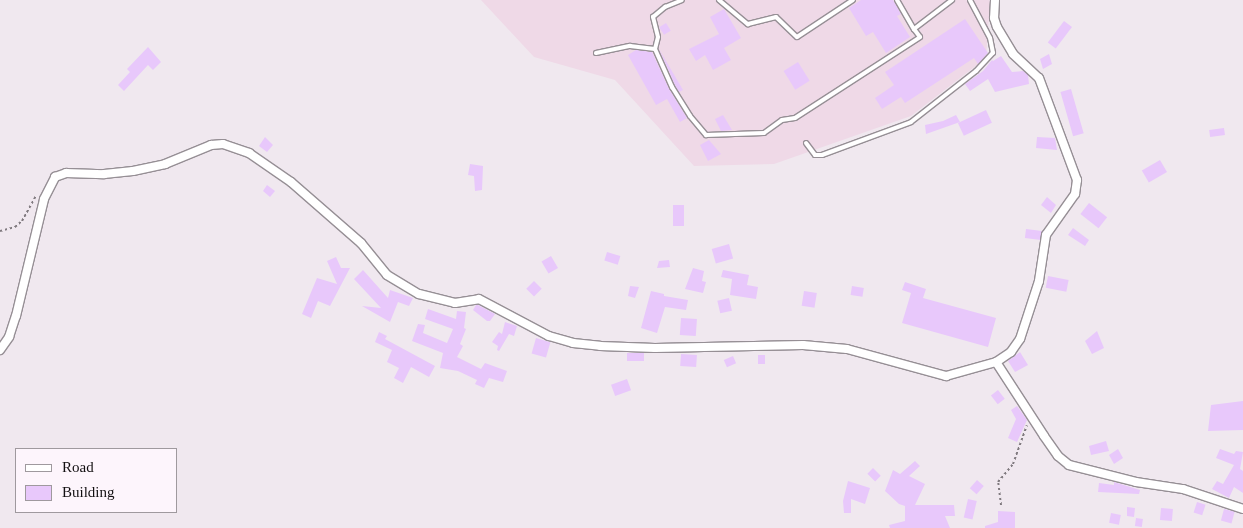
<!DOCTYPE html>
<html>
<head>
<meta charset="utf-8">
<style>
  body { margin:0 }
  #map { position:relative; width:1243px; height:528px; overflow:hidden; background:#f0e8ef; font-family:"Times New Roman",serif }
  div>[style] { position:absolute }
  .industrial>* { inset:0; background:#efd9e7 }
  .building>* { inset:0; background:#e8c8fb; transform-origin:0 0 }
  .path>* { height:2px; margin-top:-1px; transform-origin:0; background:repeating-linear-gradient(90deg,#807a7f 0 2.5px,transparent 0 5px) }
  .roads { filter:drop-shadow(1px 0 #968f95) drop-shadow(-1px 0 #968f95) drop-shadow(0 1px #968f95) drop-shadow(0 -1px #968f95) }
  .lane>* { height:4px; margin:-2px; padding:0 2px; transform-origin:2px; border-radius:2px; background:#fff }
  .street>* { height:8px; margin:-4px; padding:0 4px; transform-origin:4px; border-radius:4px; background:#fff }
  span { translate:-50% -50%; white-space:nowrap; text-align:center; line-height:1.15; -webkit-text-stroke:5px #fdf5fc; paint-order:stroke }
  .legend { position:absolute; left:15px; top:448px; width:162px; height:65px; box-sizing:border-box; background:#fdf5fc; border:1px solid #9f999e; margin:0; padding:6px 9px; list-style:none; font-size:15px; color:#120f11 }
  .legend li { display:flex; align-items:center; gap:10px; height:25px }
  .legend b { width:25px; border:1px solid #9f999e }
</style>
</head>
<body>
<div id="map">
  <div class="industrial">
    <i style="clip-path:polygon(481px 0,989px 0,990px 2px,986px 58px,911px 116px,774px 164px,694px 166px,615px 80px,534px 57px)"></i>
  </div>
  <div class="building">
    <i style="clip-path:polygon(861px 0,893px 0,901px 14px,897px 16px,910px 37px,886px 53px,873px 32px,866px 36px,849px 8px)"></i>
    <i style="clip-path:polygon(724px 9px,741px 38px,724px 48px,731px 60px,713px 70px,705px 55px,696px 61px,689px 49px,719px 34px,710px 17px)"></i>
    <i style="clip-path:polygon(965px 19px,988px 53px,978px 64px,974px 58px,905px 103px,901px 97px,882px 109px,875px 98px,894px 85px,885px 72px)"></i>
    <i style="left:1064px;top:21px;width:10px;height:27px;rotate:37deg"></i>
    <i style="left:666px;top:23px;width:9px;height:8px;rotate:58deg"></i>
    <i style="clip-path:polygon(148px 47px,161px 62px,153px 70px,148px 65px,124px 91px,118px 85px,130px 72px,127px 69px)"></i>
    <i style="clip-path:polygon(659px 49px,683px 90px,679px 92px,675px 85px)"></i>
    <i style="clip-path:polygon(636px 50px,652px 52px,669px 89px,687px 118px,680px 122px,667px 99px,656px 105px,628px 55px)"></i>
    <i style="clip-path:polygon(1049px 54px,1052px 64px,1043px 69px,1040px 59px)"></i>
    <i style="clip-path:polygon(1001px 56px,1012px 72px,1023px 71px,1028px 75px,1029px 84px,995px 92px,988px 79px,970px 91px,965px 84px,983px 71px,992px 60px,993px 61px)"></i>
    <i style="left:798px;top:62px;width:22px;height:17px;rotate:58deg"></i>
    <i style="left:1071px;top:89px;width:46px;height:11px;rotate:74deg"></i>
    <i style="left:986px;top:110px;width:14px;height:31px;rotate:65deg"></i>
    <i style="clip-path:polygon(723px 115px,732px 130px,721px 131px,715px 119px)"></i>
    <i style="clip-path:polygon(956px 115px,960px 122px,926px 134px,925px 125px,943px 121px)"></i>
    <i style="left:1224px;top:128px;width:7px;height:15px;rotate:82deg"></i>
    <i style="clip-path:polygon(265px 137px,273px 145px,267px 152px,259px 146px)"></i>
    <i style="clip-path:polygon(1037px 137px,1055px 138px,1057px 150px,1036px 148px)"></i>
    <i style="clip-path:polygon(709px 140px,721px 154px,708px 161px,700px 145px)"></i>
    <i style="left:1160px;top:160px;width:14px;height:21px;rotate:60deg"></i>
    <i style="clip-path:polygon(470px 164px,483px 166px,482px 190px,475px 191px,474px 176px,468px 175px)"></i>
    <i style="clip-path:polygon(267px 185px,275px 191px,270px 197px,263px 191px)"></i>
    <i style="clip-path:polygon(1047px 197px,1056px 205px,1051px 213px,1041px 205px)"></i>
    <i style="left:1089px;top:203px;width:23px;height:14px;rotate:38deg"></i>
    <i style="left:673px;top:205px;width:11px;height:21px"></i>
    <i style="clip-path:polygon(1073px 228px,1089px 240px,1085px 246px,1068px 235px)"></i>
    <i style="left:1026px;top:229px;width:16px;height:9px;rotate:7deg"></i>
    <i style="left:729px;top:244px;width:15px;height:18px;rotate:74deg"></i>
    <i style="left:607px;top:252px;width:14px;height:9px;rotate:17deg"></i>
    <i style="left:551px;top:256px;width:14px;height:11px;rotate:60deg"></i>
    <i style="clip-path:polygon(336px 257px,341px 268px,350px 268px,330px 306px,318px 301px,311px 318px,302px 314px,317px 278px,337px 284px,327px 261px)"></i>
    <i style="clip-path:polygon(669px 260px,670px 267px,657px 268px,659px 261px)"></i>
    <i style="clip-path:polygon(693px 268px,704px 271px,702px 281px,706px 282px,703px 293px,685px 289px)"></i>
    <i style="clip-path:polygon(363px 270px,388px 298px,390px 290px,413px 298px,409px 306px,398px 302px,390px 322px,362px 306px,381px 308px,354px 279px)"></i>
    <i style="clip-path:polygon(723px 270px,749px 275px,747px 285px,758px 287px,756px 299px,730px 295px,732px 279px,721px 277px)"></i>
    <i style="left:1048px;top:276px;width:21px;height:12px;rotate:11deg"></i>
    <i style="left:534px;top:281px;width:11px;height:11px;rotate:45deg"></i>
    <i style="clip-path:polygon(905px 282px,926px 289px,923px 298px,996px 318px,988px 347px,902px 323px,911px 293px,902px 290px)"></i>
    <i style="clip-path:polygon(630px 286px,639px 287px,635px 298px,628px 296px)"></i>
    <i style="left:852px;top:286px;width:12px;height:9px;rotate:9deg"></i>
    <i style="clip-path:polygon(651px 291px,664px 294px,664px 296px,688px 300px,686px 310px,665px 307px,657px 333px,641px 328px)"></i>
    <i style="left:804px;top:291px;width:13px;height:15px;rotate:9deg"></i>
    <i style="left:729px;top:298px;width:13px;height:12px;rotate:77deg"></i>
    <i style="clip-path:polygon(476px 305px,478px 305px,495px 314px,490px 321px,487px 321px,473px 310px)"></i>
    <i style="clip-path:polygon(428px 309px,456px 319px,457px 311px,466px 312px,464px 328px,466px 329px,460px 344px,463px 346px,457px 357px,481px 369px,485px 363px,507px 371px,503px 382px,489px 378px,484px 388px,475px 384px,477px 380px,458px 371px,440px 368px,443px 353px,412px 341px,418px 324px,425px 325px,423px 333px,447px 343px,453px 329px,425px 319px)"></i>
    <i style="left:681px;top:318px;width:16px;height:17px;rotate:4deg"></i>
    <i style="clip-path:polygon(505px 322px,517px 326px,514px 336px,509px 334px,499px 351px,497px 350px,498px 346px,492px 342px,499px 332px,502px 334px)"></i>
    <i style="clip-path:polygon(1097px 331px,1104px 348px,1092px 354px,1085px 341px)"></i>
    <i style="clip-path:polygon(379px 332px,387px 336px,385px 339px,435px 366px,429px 377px,411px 367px,403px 383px,394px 378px,399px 368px,387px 362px,392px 350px,375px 342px)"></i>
    <i style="left:536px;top:338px;width:15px;height:16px;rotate:16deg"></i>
    <i style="clip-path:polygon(1020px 352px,1028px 365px,1015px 372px,1008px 361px)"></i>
    <i style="left:627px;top:353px;width:17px;height:8px"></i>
    <i style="left:681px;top:354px;width:16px;height:12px;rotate:4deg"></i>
    <i style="left:758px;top:355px;width:7px;height:9px"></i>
    <i style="left:733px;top:356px;width:8px;height:10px;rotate:67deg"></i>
    <i style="left:627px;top:379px;width:12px;height:17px;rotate:70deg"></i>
    <i style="left:998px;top:390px;width:11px;height:9px;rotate:52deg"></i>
    <i style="clip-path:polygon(1243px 401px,1243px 430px,1208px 431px,1211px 405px)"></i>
    <i style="clip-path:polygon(1017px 406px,1027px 420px,1017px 442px,1008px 438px,1016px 419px,1011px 410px)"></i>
    <i style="clip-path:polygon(1106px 441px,1109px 451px,1091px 455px,1089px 446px)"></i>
    <i style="clip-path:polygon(1118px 449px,1123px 458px,1114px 464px,1109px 455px)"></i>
    <i style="clip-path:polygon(1220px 449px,1234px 454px,1236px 451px,1243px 452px,1240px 469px,1243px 471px,1243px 493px,1234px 487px,1229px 498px,1212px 489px,1217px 481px,1223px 484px,1234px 465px,1216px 458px)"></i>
    <i style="clip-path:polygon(915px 461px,920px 466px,909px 476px,925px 484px,915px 505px,954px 505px,955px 516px,945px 516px,950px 528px,890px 528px,889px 525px,905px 521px,905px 506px,899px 504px,885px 491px,893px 470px,900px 474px)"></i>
    <i style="left:873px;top:468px;width:11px;height:8px;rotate:45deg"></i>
    <i style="left:977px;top:480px;width:9px;height:11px;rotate:41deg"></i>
    <i style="clip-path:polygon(848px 481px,870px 488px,865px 504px,851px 499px,851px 513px,844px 513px,843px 501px)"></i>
    <i style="clip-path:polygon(1114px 482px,1140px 490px,1139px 494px,1098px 492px,1099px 483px,1114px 485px)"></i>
    <i style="left:968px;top:499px;width:9px;height:19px;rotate:13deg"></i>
    <i style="left:1197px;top:502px;width:9px;height:11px;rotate:18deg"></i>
    <i style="clip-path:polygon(1127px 507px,1135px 508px,1134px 517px,1127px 516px)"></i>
    <i style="left:1161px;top:508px;width:12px;height:12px;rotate:5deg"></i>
    <i style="left:1224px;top:509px;width:11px;height:12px;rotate:15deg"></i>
    <i style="clip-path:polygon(998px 511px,1015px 512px,1015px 528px,985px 528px,985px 526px,998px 522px)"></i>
    <i style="left:1111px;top:513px;width:10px;height:10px;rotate:11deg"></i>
    <i style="left:1136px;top:518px;width:7px;height:8px;rotate:8deg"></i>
  </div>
  <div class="path">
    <i style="left:0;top:231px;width:16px;rotate:-15deg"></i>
    <i style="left:15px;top:227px;width:9px;rotate:-41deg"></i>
    <i style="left:22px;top:221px;width:29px;rotate:-61deg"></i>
    <i style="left:1001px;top:505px;width:23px;rotate:-97deg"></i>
    <i style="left:998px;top:482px;width:23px;rotate:-50deg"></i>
    <i style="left:1013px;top:464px;width:41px;rotate:-70.3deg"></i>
  </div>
  <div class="roads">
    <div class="lane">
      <i style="left:719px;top:0;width:38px;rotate:40deg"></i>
      <i style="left:748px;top:24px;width:29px;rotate:-14deg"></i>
      <i style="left:776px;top:17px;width:29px;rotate:44deg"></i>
      <i style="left:797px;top:37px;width:67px;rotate:-33.5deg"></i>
      <i style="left:897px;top:0;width:34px;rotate:60deg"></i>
      <i style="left:655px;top:49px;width:12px;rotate:-76deg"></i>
      <i style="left:658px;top:37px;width:21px;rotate:-104deg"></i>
      <i style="left:653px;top:17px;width:16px;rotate:-40deg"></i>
      <i style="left:665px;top:7px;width:18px;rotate:-22deg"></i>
      <i style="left:596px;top:53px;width:35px;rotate:-12deg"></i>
      <i style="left:630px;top:46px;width:25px;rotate:7deg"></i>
      <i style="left:655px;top:49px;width:42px;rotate:65.9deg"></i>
      <i style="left:672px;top:87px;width:34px;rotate:58deg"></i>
      <i style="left:690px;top:116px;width:25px;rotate:50deg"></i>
      <i style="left:706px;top:135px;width:58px;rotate:-2deg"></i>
      <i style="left:764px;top:133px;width:22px;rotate:-36deg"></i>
      <i style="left:782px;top:120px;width:13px;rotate:-9deg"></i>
      <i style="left:795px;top:118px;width:149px;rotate:-32.9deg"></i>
      <i style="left:920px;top:37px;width:10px;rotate:-127deg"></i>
      <i style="left:914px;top:29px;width:48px;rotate:-37.3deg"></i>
      <i style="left:806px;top:143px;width:15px;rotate:53deg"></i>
      <i style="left:815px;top:155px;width:7px"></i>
      <i style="left:822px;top:155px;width:95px;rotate:-20.3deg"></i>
      <i style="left:911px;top:122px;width:83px;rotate:-38.1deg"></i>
      <i style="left:976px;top:71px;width:25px;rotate:-47deg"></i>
      <i style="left:993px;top:53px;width:15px;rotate:-101deg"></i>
      <i style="left:990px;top:38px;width:43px;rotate:-117.8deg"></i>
    </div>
    <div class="street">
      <i style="left:995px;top:0;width:18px;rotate:93deg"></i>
      <i style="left:994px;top:18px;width:9px;rotate:72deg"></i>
      <i style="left:997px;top:27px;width:31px;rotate:59deg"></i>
      <i style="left:1013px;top:54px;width:35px;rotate:43deg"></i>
      <i style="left:1039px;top:78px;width:109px;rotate:69.6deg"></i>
      <i style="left:1077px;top:180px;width:14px;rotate:98deg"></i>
      <i style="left:1075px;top:194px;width:50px;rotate:125.3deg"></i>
      <i style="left:1046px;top:235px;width:47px;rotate:98.7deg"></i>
      <i style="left:1039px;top:281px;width:61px;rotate:108.1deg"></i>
      <i style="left:1020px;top:339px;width:16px;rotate:125deg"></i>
      <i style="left:1011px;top:352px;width:18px;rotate:146deg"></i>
      <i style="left:996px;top:362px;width:88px;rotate:57deg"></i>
      <i style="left:1044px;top:436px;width:24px;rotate:55deg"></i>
      <i style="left:1058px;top:456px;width:14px;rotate:39deg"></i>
      <i style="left:1069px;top:465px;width:69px;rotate:14.2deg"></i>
      <i style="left:1136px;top:482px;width:48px;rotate:8.5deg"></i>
      <i style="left:1183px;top:489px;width:63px;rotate:18.4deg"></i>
      <i style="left:0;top:350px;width:16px;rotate:-55deg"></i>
      <i style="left:9px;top:337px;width:22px;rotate:-72deg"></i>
      <i style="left:16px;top:316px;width:120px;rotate:-76.5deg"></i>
      <i style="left:44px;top:199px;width:25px;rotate:-63deg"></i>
      <i style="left:55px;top:177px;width:12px;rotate:-20deg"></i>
      <i style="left:66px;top:173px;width:38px;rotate:2deg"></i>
      <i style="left:104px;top:174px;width:29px;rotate:-6deg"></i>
      <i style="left:133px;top:171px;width:33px;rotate:-12deg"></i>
      <i style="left:165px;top:164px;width:50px;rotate:-22.4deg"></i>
      <i style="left:211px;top:145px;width:12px;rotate:-5deg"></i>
      <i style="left:223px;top:144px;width:28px;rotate:19deg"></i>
      <i style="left:249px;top:153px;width:51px;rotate:34.6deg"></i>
      <i style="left:291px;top:182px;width:93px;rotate:41.1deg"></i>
      <i style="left:361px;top:243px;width:41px;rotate:50.9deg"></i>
      <i style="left:387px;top:275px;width:37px;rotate:31deg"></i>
      <i style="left:419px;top:294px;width:37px;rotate:14deg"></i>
      <i style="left:455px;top:303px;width:24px;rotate:-9deg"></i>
      <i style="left:479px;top:299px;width:79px;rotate:27.9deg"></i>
      <i style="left:549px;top:336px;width:25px;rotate:16deg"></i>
      <i style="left:573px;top:343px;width:27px;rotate:6deg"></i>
      <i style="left:600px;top:346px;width:55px;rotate:2.1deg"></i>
      <i style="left:655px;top:348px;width:148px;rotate:-1.2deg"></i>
      <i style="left:803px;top:345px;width:44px;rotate:5.2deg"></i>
      <i style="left:847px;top:349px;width:103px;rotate:15.3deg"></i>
      <i style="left:946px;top:376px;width:52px;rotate:-15.6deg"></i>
    </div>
  </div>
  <ul class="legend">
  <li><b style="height:6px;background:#fff"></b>Road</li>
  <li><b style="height:14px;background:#e8c8fb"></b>Building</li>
  </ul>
</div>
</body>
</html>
